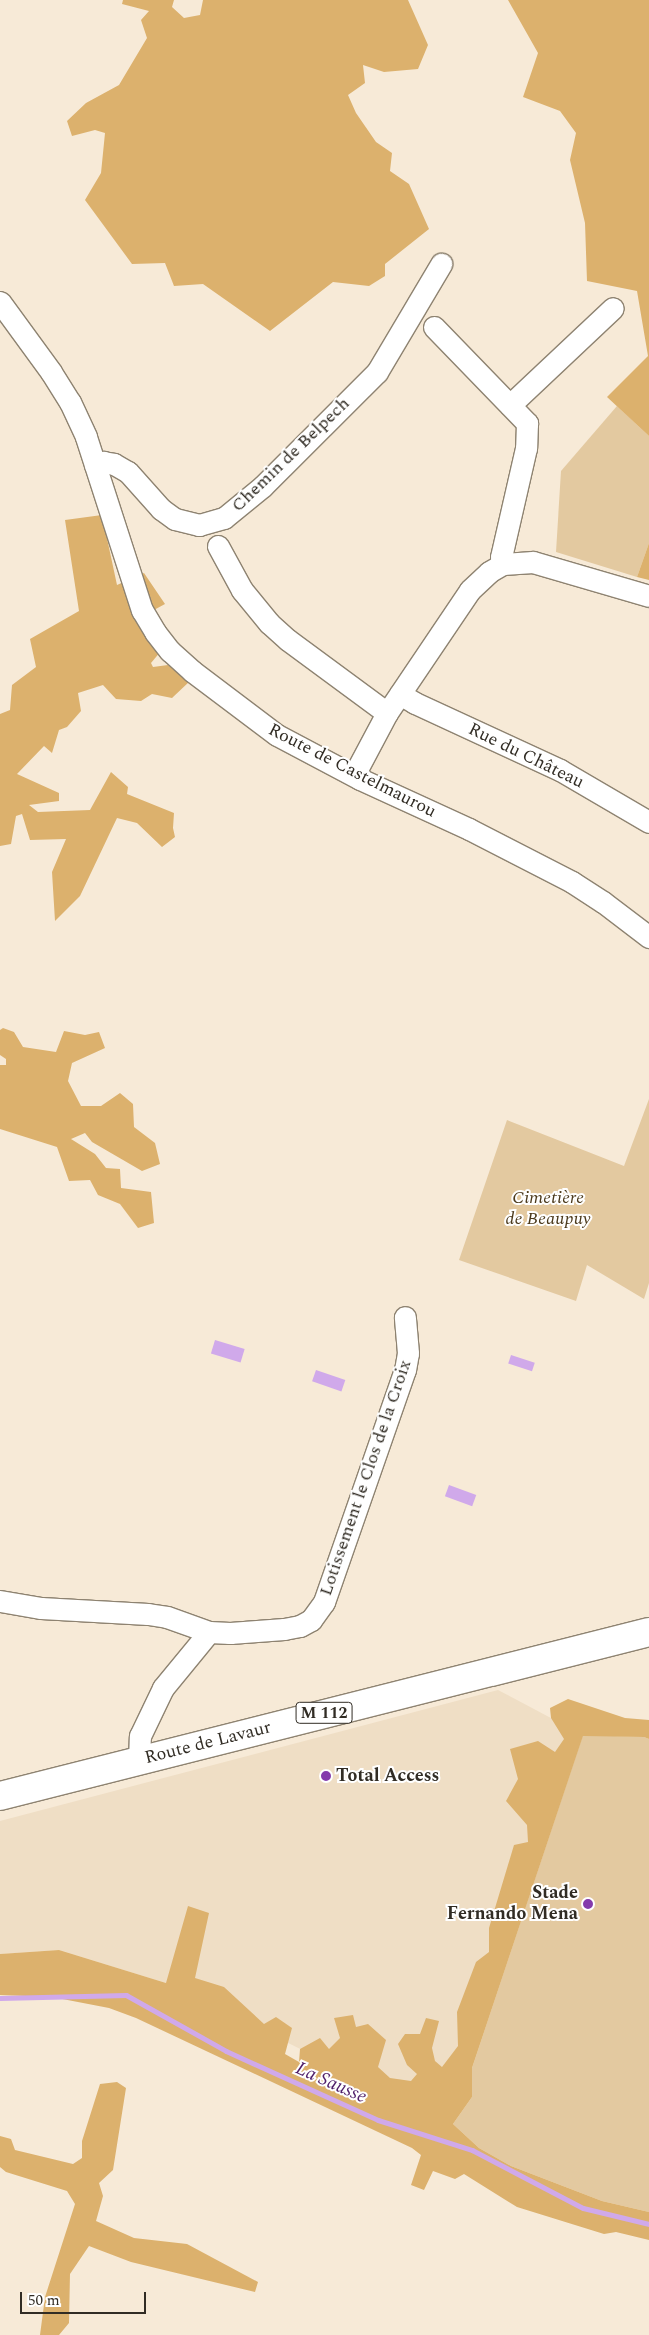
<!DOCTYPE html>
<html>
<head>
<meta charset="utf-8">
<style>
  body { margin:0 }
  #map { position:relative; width:649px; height:2335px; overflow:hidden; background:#f7ead7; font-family:Spectral,serif }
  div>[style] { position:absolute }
  .built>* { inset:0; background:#efdec5 }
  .green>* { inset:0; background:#e3c9a0 }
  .forest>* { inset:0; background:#dcb16d }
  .water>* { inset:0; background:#d0a9ea; transform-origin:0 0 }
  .stream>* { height:5px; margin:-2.5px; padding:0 2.5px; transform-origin:2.5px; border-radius:2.5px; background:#d0a9ea }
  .roads { filter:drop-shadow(1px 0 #8e8371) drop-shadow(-1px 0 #8e8371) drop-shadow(0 1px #8e8371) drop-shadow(0 -1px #8e8371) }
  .minor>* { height:21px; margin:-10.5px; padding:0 10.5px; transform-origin:10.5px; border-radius:10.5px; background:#fff }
  .major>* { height:28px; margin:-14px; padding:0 14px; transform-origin:14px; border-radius:14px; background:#fff }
  .dots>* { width:14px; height:14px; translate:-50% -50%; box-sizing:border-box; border:2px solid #fff; border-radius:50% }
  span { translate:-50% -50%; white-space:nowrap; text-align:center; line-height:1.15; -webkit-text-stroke:4px #fff; paint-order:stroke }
  .shield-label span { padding:1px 4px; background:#fff; border:1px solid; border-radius:4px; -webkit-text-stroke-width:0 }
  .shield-label { font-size:16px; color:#312c24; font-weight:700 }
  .street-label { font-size:18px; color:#312c24 }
  .park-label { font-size:18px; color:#4a381a; font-style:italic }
  .poi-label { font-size:18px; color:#312c24; font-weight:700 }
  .left { translate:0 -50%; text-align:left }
  .right { translate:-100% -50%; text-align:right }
  .water-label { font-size:19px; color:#4f1e69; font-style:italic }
  .scale { position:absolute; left:20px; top:2292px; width:126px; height:22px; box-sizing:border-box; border:2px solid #312c24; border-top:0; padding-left:6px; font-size:15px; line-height:18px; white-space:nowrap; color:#312c24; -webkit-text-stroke:4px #fff; paint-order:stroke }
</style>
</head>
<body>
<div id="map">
  <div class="built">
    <i style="clip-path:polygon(498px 1690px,583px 1735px,453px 2124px,166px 1983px,59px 1950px,0 1954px,0 1821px)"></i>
  </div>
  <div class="green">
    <i style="clip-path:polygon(617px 406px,649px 436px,649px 543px,637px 577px,556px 552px,561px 471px)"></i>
    <i style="clip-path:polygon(649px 1099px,649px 1283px,644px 1299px,587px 1265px,576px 1301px,459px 1260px,507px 1120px,624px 1166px)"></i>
    <i style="clip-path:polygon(583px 1735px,644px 1737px,649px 1739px,649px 2212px,602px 2201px,511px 2166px,479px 2148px,453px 2124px,472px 2097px,472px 2068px)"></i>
  </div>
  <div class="forest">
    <i style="clip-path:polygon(123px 0,174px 0,172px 7px,184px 18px,200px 15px,203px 0,408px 0,428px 45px,418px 69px,384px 72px,363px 65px,365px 83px,348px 95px,356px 113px,376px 142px,392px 153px,390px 171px,409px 184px,429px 229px,385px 264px,385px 276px,369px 286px,333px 282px,270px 331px,203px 284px,174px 286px,165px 263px,132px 264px,85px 200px,101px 173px,105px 133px,95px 130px,72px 136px,67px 121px,86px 103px,119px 85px,147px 38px,141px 20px,149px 11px,122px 4px)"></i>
    <i style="clip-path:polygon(508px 0,649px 0,649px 436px,607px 397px,648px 356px,637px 291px,587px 281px,585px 223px,570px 160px,576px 133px,560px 111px,523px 97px,538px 53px)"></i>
    <i style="clip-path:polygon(102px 515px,117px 585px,144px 573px,165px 604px,141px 617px,161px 651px,151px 663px,153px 667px,168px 665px,190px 681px,172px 698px,152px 694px,141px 701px,116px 699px,103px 685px,78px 693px,81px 711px,67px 727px,59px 730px,52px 753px,44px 746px,17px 774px,59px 793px,59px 801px,29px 805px,38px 812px,90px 810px,111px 772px,128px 787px,127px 794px,174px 813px,173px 828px,175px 837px,162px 847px,137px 823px,117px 818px,80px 896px,55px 921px,52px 872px,66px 839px,30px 840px,22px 814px,16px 816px,11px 844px,0 846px,0 714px,10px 710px,12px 685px,36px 667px,30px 639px,79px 611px,65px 520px)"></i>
    <i style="clip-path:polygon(649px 543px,649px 580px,637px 577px)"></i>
    <i style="clip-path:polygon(3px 1028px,14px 1032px,23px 1047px,56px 1052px,64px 1031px,85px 1035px,99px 1032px,105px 1048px,72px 1063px,68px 1081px,81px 1106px,101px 1106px,120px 1093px,133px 1104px,134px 1127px,155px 1143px,160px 1164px,142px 1171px,92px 1142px,85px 1133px,71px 1139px,95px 1154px,106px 1168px,120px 1169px,121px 1188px,151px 1192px,154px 1223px,138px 1228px,120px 1204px,98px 1195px,90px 1180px,69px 1181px,57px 1147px,0 1129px,0 1065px,6px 1065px,6px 1059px,0 1055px,0 1030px)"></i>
    <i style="clip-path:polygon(568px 1699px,625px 1718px,649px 1720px,649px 1739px,644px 1737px,583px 1736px,472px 2068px,472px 2097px,453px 2124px,479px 2148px,511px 2166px,602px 2201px,649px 2212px,649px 2240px,616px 2232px,604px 2234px,517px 2207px,464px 2174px,455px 2179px,433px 2171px,424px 2190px,411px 2185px,421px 2155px,412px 2148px,136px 2018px,109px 2008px,52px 1997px,0 1995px,0 1954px,59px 1950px,166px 1983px,188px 1906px,209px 1913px,195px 1978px,224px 1987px,264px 2024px,276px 2017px,292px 2028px,285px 2054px,299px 2062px,300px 2049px,320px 2038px,329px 2049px,340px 2038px,334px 2018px,353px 2015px,356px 2027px,368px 2024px,386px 2040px,378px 2067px,390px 2078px,411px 2081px,417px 2074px,407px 2065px,398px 2044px,405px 2034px,420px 2034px,426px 2018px,439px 2021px,432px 2048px,435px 2061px,442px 2067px,458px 2046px,457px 2012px,476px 1962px,489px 1952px,489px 1928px,514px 1845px,528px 1842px,527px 1825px,506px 1801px,518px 1779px,510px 1749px,538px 1741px,555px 1752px,564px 1739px,551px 1718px,550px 1708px)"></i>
    <i style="clip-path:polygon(117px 2082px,126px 2088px,113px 2170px,99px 2183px,103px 2196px,96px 2221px,134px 2238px,187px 2244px,258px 2282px,255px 2292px,131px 2262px,89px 2246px,70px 2274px,69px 2323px,59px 2335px,40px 2335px,45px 2297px,75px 2204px,67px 2191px,6px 2172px,0 2167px,0 2136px,11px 2139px,15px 2150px,73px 2164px,82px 2158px,82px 2141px,100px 2084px)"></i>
  </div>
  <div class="water">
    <i style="left:215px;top:1340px;width:31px;height:14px;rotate:17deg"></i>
    <i style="left:511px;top:1355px;width:25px;height:9px;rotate:18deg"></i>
    <i style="left:316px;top:1370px;width:31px;height:12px;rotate:19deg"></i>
    <i style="left:449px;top:1485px;width:29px;height:12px;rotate:20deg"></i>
  </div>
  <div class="stream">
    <i style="left:0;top:1998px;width:126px;rotate:-1.4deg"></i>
    <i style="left:126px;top:1995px;width:115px;rotate:29.2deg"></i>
    <i style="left:226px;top:2051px;width:167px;rotate:24.4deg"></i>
    <i style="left:378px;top:2120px;width:99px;rotate:17.7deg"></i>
    <i style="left:472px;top:2150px;width:125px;rotate:27.6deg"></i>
    <i style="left:583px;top:2208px;width:68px;rotate:13.6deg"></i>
  </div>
  <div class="roads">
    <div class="minor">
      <i style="left:0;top:302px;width:87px;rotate:53.9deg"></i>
      <i style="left:51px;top:372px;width:36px;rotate:58deg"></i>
      <i style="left:70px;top:402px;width:38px;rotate:65deg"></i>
      <i style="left:86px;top:437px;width:182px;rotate:72.1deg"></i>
      <i style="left:142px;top:610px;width:26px;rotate:59deg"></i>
      <i style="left:155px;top:632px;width:24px;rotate:52deg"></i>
      <i style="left:170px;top:651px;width:30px;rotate:42deg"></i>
      <i style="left:192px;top:671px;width:106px;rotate:37deg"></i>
      <i style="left:277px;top:735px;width:94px;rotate:27.9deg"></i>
      <i style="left:360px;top:779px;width:120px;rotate:24.6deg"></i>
      <i style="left:469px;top:829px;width:116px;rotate:27.2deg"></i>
      <i style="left:572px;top:882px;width:37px;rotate:33deg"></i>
      <i style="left:603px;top:902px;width:58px;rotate:37.3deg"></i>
      <i style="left:434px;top:327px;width:134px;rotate:45.9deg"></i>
      <i style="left:527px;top:423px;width:25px;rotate:92deg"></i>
      <i style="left:526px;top:448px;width:112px;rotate:102.9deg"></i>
      <i style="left:501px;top:557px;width:7px;rotate:74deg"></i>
      <i style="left:510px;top:405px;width:141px;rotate:-43.3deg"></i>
      <i style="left:95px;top:465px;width:9px;rotate:-21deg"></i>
      <i style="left:103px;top:462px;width:11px;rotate:10deg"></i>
      <i style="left:114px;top:464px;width:16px;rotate:30deg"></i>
      <i style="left:128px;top:472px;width:50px;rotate:48.3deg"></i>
      <i style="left:161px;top:509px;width:17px;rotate:36deg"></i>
      <i style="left:175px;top:519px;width:25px;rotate:14deg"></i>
      <i style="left:199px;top:525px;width:26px;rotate:-16deg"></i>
      <i style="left:224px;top:518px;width:50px;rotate:-39.4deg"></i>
      <i style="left:263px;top:486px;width:161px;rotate:-45deg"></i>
      <i style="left:377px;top:372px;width:126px;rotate:-59.3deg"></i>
      <i style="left:218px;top:546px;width:50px;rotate:61.4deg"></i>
      <i style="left:242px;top:590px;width:43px;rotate:50.7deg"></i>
      <i style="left:269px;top:623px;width:25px;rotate:42deg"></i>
      <i style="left:288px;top:640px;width:123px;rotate:36.4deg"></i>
      <i style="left:400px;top:694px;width:17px;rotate:31deg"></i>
      <i style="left:415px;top:703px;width:160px;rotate:24.8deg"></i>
      <i style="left:560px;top:770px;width:103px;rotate:30.3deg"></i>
      <i style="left:354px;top:775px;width:70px;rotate:-62deg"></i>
      <i style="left:387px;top:713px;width:148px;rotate:-56deg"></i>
      <i style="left:470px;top:590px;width:26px;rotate:-43deg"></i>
      <i style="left:489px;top:572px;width:16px;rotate:-30deg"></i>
      <i style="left:503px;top:564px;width:30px;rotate:-4deg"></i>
      <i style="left:533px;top:562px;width:121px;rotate:16.3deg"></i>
      <i style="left:0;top:1601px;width:42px;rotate:9.7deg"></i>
      <i style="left:41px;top:1608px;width:107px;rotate:3.2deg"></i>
      <i style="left:148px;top:1614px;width:19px;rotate:9deg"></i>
      <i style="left:167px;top:1617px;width:45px;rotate:19.7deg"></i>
      <i style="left:209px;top:1632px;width:21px;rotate:3deg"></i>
      <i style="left:230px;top:1633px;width:54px;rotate:-4.2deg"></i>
      <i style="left:284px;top:1629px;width:16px;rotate:-11deg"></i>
      <i style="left:300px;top:1626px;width:13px;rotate:-29deg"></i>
      <i style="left:311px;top:1620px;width:22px;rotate:-54deg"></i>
      <i style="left:324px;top:1602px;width:246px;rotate:-70.8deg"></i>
      <i style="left:405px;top:1370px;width:17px;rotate:-80deg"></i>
      <i style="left:408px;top:1353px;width:36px;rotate:-95deg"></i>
      <i style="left:139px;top:1761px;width:25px;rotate:-88deg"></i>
      <i style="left:140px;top:1736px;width:53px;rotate:-64.4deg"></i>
      <i style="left:163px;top:1688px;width:72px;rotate:-50.6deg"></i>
    </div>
    <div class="major">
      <i style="left:0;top:1796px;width:669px;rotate:-14.18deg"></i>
    </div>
  </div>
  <div class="dots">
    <i style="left:326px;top:1776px;background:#843aac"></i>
    <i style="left:588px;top:1904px;background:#843aac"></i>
  </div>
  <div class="shield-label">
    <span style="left:324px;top:1713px">M 112</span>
  </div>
  <div class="street-label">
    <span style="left:291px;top:455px;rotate:-44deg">Chemin de Belpech</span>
    <span style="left:526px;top:756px;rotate:26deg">Rue du Château</span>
    <span style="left:352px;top:771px;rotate:27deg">Route de Castelmaurou</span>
    <span style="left:366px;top:1478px;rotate:-71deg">Lotissement le Clos de la Croix</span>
    <span style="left:208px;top:1743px;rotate:-14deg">Route de Lavaur</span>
  </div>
  <div class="park-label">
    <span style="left:548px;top:1209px">Cimetière<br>de Beaupuy</span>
  </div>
  <div class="poi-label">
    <span class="left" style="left:336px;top:1776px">Total Access</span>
    <span class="right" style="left:578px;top:1904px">Stade<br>Fernando Mena</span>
  </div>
  <div class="water-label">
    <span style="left:331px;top:2083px;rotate:24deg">La Sausse</span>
  </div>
  <div class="scale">50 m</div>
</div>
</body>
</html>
